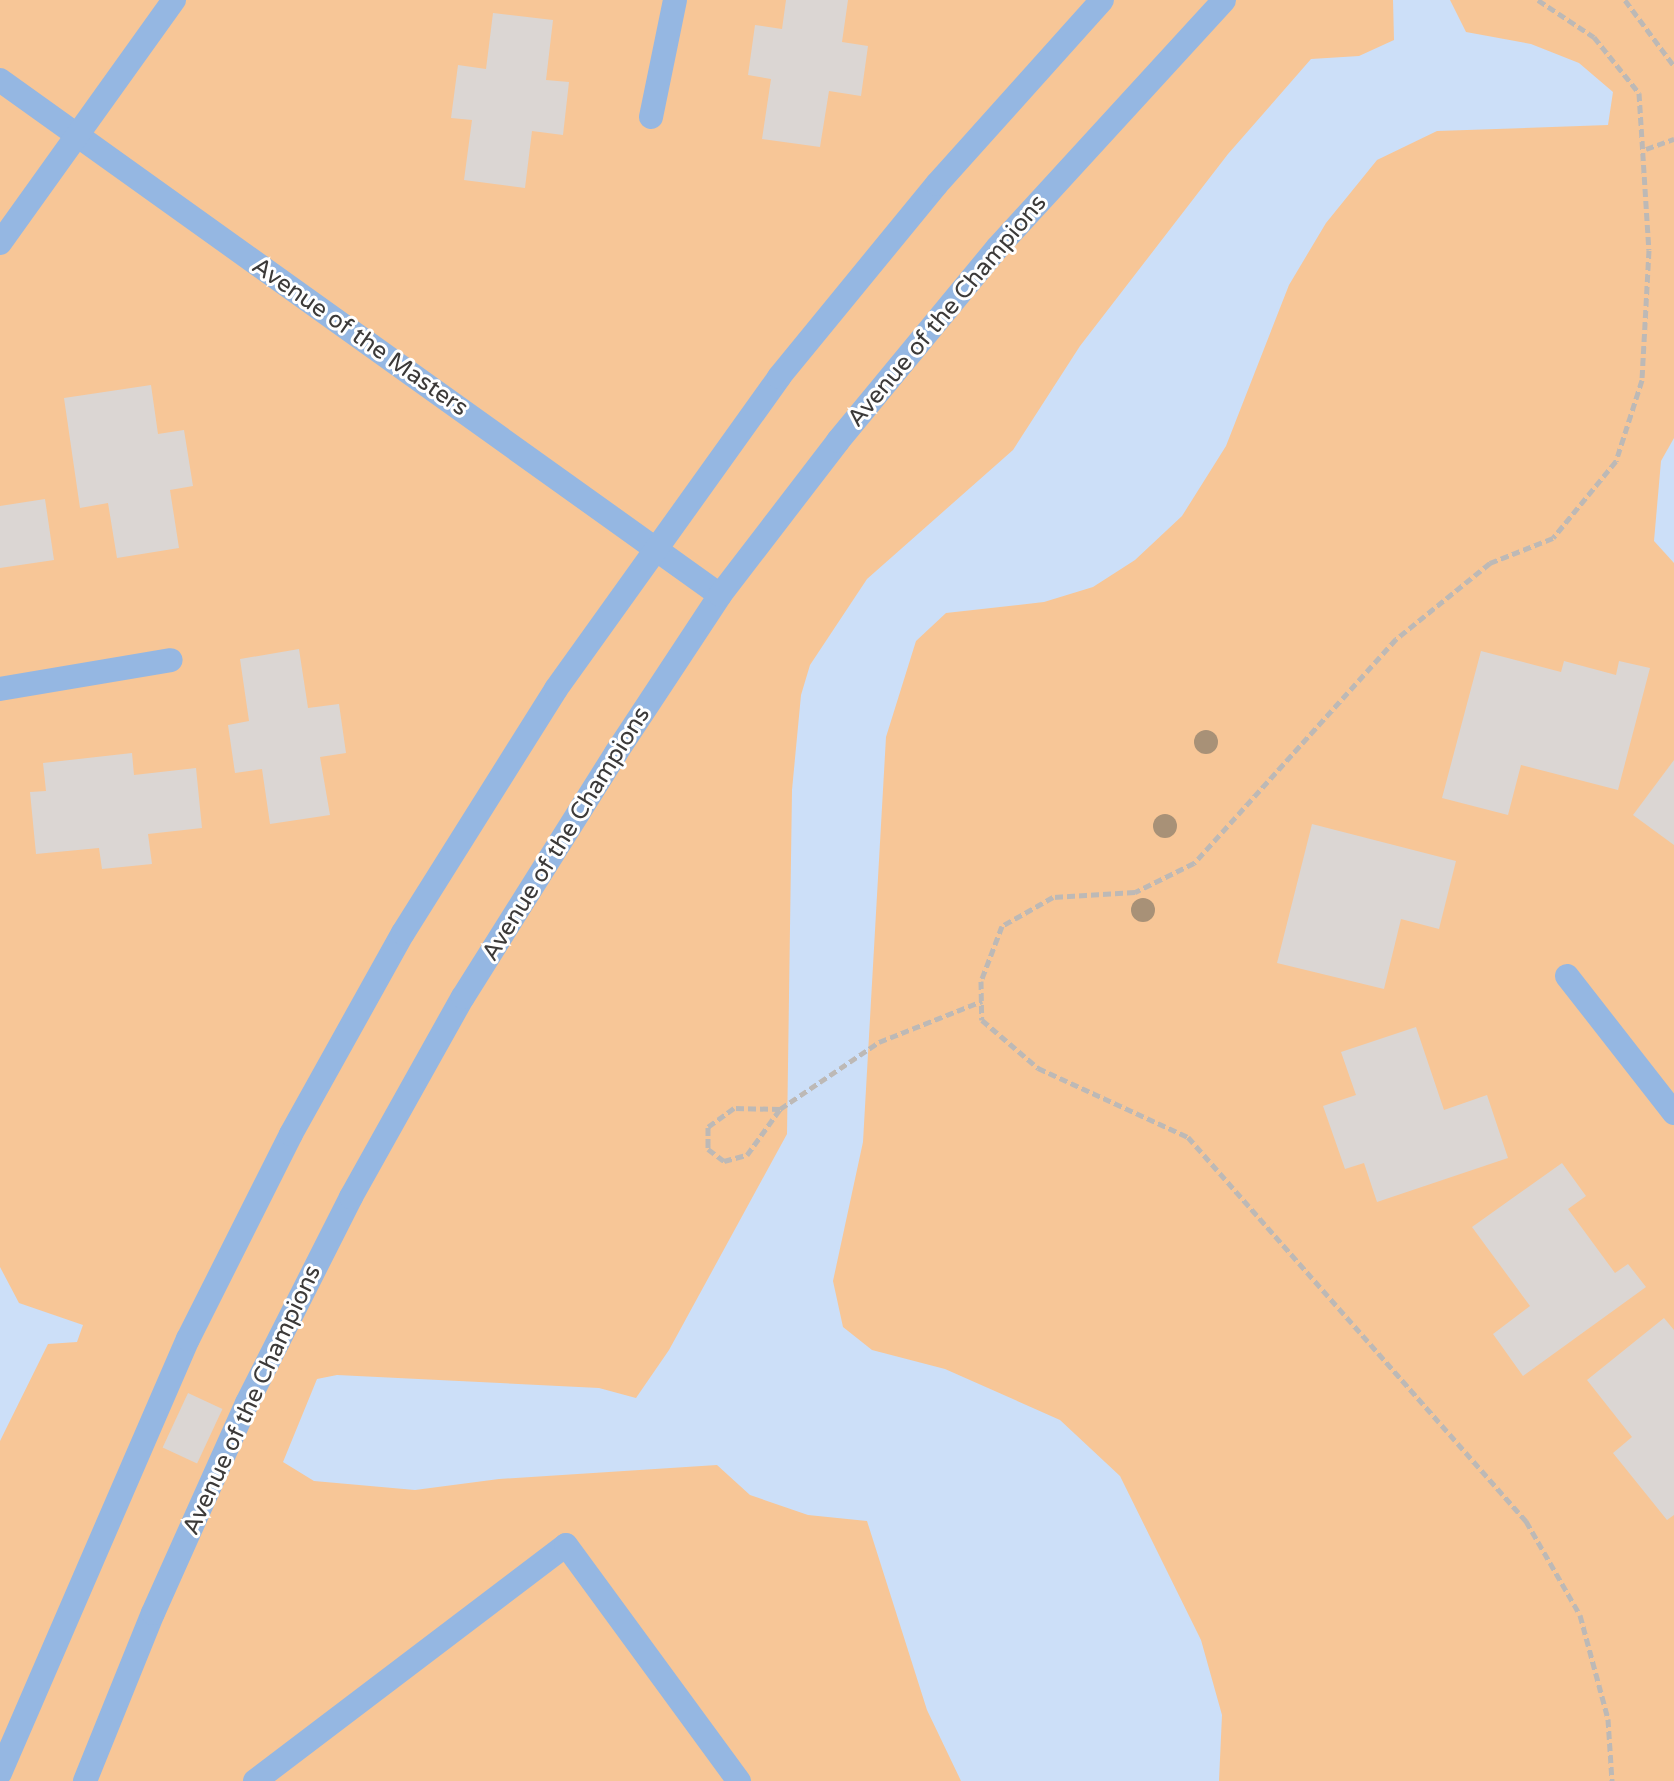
<!DOCTYPE html>
<html>
<head>
<meta charset="utf-8">
<style>
  body { margin:0 }
  #map { position:relative; width:1674px; height:1781px; overflow:hidden; background:#fcf7f3; font-family:"Varela Round",sans-serif }
  div>[style] { position:absolute }
  .green>* { inset:0; background:#f7c697; transform-origin:0 0 }
  .water>* { inset:0; background:#ccdff8 }
  .building>* { inset:0; background:#dbd6d3; transform-origin:0 0 }
  .path>* { height:5px; margin-top:-2.5px; transform-origin:0; background:repeating-linear-gradient(90deg,#bdb9b6 0 8px,transparent 0 12px) }
  .lane>* { height:24px; margin:-12px; padding:0 12px; transform-origin:12px; border-radius:12px; background:#95b7e2 }
  .street>* { height:24px; margin:-12px; padding:0 12px; transform-origin:12px; border-radius:12px; background:#95b7e2 }
  .trees>* { width:24px; height:24px; margin:-12px; border-radius:50%; background:#a89177 }
  span { translate:-50% -50%; white-space:nowrap; text-align:center; line-height:1.15; -webkit-text-stroke:6px #fff; paint-order:stroke }
  .street-label { font-size:24px; color:#3c3a39 }
</style>
</head>
<body>
<div id="map">
  <div class="green">
    <i style="left:0;top:0;width:1674px;height:1781px"></i>
  </div>
  <div class="water">
    <i style="clip-path:polygon(1393px 0,1450px 0,1466px 32px,1531px 44px,1579px 63px,1613px 92px,1608px 125px,1437px 131px,1377px 160px,1326px 223px,1289px 285px,1226px 446px,1182px 516px,1135px 560px,1093px 587px,1044px 602px,946px 613px,916px 641px,886px 737px,863px 1142px,833px 1281px,843px 1327px,872px 1350px,945px 1369px,1060px 1420px,1120px 1476px,1201px 1640px,1222px 1715px,1219px 1781px,961px 1781px,927px 1710px,867px 1521px,808px 1515px,750px 1495px,717px 1465px,499px 1479px,415px 1490px,314px 1481px,283px 1462px,317px 1379px,337px 1375px,599px 1388px,636px 1398px,669px 1350px,787px 1134px,792px 790px,801px 695px,810px 665px,867px 579px,1013px 450px,1080px 346px,1228px 154px,1311px 59px,1359px 56px,1394px 40px)"></i>
    <i style="clip-path:polygon(1674px 438px,1674px 563px,1654px 541px,1661px 461px)"></i>
    <i style="clip-path:polygon(0 1267px,19px 1303px,83px 1325px,77px 1342px,48px 1344px,0 1441px)"></i>
  </div>
  <div class="building">
    <i style="clip-path:polygon(786px 0,848px 0,842px 42px,868px 46px,861px 96px,829px 91px,820px 147px,762px 139px,771px 79px,748px 75px,755px 25px,782px 29px)"></i>
    <i style="clip-path:polygon(493px 13px,553px 20px,546px 80px,569px 82px,563px 135px,532px 131px,525px 188px,464px 180px,472px 120px,451px 118px,458px 65px,486px 69px)"></i>
    <i style="clip-path:polygon(151px 385px,158px 434px,184px 430px,193px 486px,170px 490px,179px 548px,117px 558px,108px 503px,80px 508px,64px 398px)"></i>
    <i style="clip-path:polygon(45px 499px,54px 560px,0 568px,0 506px)"></i>
    <i style="clip-path:polygon(299px 649px,308px 708px,339px 704px,346px 753px,320px 757px,330px 815px,270px 824px,262px 769px,235px 773px,228px 725px,249px 721px,240px 659px)"></i>
    <i style="clip-path:polygon(1481px 651px,1561px 672px,1564px 661px,1616px 675px,1619px 661px,1650px 668px,1618px 790px,1521px 765px,1508px 815px,1442px 798px)"></i>
    <i style="clip-path:polygon(132px 753px,134px 775px,196px 768px,202px 828px,148px 834px,152px 864px,102px 869px,99px 848px,36px 854px,30px 792px,46px 791px,43px 763px)"></i>
    <i style="clip-path:polygon(1674px 760px,1674px 845px,1633px 815px)"></i>
    <i style="clip-path:polygon(1312px 824px,1456px 861px,1439px 929px,1401px 919px,1384px 989px,1277px 963px)"></i>
    <i style="clip-path:polygon(1416px 1027px,1444px 1110px,1487px 1095px,1508px 1158px,1377px 1202px,1364px 1163px,1345px 1169px,1323px 1106px,1356px 1095px,1341px 1052px)"></i>
    <i style="clip-path:polygon(1562px 1163px,1586px 1196px,1568px 1209px,1615px 1273px,1628px 1264px,1646px 1287px,1523px 1376px,1493px 1334px,1530px 1306px,1472px 1227px)"></i>
    <i style="clip-path:polygon(1664px 1318px,1674px 1330px,1674px 1515px,1667px 1520px,1613px 1453px,1632px 1437px,1587px 1380px)"></i>
    <i style="left:188px;top:1393px;width:38px;height:60px;rotate:25deg"></i>
  </div>
  <div class="path">
    <i style="left:1538px;top:0;width:67px;rotate:33.5deg"></i>
    <i style="left:1594px;top:37px;width:72px;rotate:51.2deg"></i>
    <i style="left:1639px;top:93px;width:157px;rotate:86.4deg"></i>
    <i style="left:1649px;top:250px;width:130px;rotate:93.1deg"></i>
    <i style="left:1642px;top:380px;width:85px;rotate:107.8deg"></i>
    <i style="left:1616px;top:461px;width:99px;rotate:129.3deg"></i>
    <i style="left:1553px;top:538px;width:68px;rotate:158.4deg"></i>
    <i style="left:1490px;top:563px;width:121px;rotate:141deg"></i>
    <i style="left:1396px;top:639px;width:302px;rotate:132deg"></i>
    <i style="left:1194px;top:863px;width:66px;rotate:153.8deg"></i>
    <i style="left:1135px;top:892px;width:82px;rotate:176.5deg"></i>
    <i style="left:1053px;top:897px;width:59px;rotate:150.4deg"></i>
    <i style="left:1002px;top:926px;width:59px;rotate:110.9deg"></i>
    <i style="left:981px;top:981px;width:39px;rotate:89deg"></i>
    <i style="left:982px;top:1020px;width:74px;rotate:40.6deg"></i>
    <i style="left:1038px;top:1068px;width:165px;rotate:24.7deg"></i>
    <i style="left:1188px;top:1137px;width:512px;rotate:48.65deg"></i>
    <i style="left:1526px;top:1521px;width:108px;rotate:60.1deg"></i>
    <i style="left:1580px;top:1615px;width:108px;rotate:74.9deg"></i>
    <i style="left:1608px;top:1719px;width:62px;rotate:86.3deg"></i>
    <i style="left:1625px;top:0;width:82px;rotate:53.4deg"></i>
    <i style="left:1646px;top:149px;width:30px;rotate:-20deg"></i>
    <i style="left:780px;top:1109px;width:46px;rotate:-178.8deg"></i>
    <i style="left:734px;top:1108px;width:32px;rotate:144deg"></i>
    <i style="left:708px;top:1127px;width:22px;rotate:90deg"></i>
    <i style="left:708px;top:1149px;width:20px;rotate:37deg"></i>
    <i style="left:724px;top:1161px;width:24px;rotate:-15deg"></i>
    <i style="left:747px;top:1155px;width:57px;rotate:-54.3deg"></i>
    <i style="left:780px;top:1109px;width:120px;rotate:-34.1deg"></i>
    <i style="left:879px;top:1042px;width:111px;rotate:-21.7deg"></i>
  </div>
  <div class="lane">
    <i style="left:651px;top:117px;width:119px;rotate:-78.4deg"></i>
    <i style="left:0;top:689px;width:173px;rotate:-9.6deg"></i>
    <i style="left:255px;top:1781px;width:390px;rotate:-37.2deg"></i>
    <i style="left:566px;top:1545px;width:293px;rotate:53.8deg"></i>
  </div>
  <div class="street">
    <i style="left:0;top:80px;width:885px;rotate:35.58deg"></i>
    <i style="left:0;top:243px;width:299px;rotate:-54.4deg"></i>
    <i style="left:1567px;top:976px;width:174px;rotate:52deg"></i>
    <i style="left:0;top:1773px;width:473px;rotate:-66.6deg"></i>
    <i style="left:188px;top:1339px;width:229px;rotate:-63.3deg"></i>
    <i style="left:291px;top:1134px;width:230px;rotate:-60.9deg"></i>
    <i style="left:403px;top:933px;width:288px;rotate:-57.9deg"></i>
    <i style="left:556px;top:689px;width:384px;rotate:-54.4deg"></i>
    <i style="left:779px;top:377px;width:249px;rotate:-50.7deg"></i>
    <i style="left:937px;top:184px;width:247px;rotate:-48.1deg"></i>
    <i style="left:85px;top:1781px;width:181px;rotate:-68deg"></i>
    <i style="left:153px;top:1613px;width:230px;rotate:-65.9deg"></i>
    <i style="left:247px;top:1403px;width:231px;rotate:-63.2deg"></i>
    <i style="left:351px;top:1197px;width:229px;rotate:-60.8deg"></i>
    <i style="left:463px;top:997px;width:288px;rotate:-57.9deg"></i>
    <i style="left:616px;top:753px;width:189px;rotate:-56.6deg"></i>
    <i style="left:720px;top:595px;width:194px;rotate:-52.5deg"></i>
    <i style="left:838px;top:441px;width:250px;rotate:-50.5deg"></i>
    <i style="left:997px;top:248px;width:336px;rotate:-47.5deg"></i>
  </div>
  <div class="trees">
    <i style="left:1206px;top:742px"></i>
    <i style="left:1165px;top:826px"></i>
    <i style="left:1143px;top:910px"></i>
  </div>
  <div class="street-label">
    <span style="left:947px;top:311px;rotate:-50deg">Avenue of the Champions</span>
    <span style="left:360px;top:337px;rotate:35deg">Avenue of the Masters</span>
    <span style="left:566px;top:834px;rotate:-58deg">Avenue of the Champions</span>
    <span style="left:252px;top:1400px;rotate:-65deg">Avenue of the Champions</span>
  </div>
</div>
</body>
</html>
